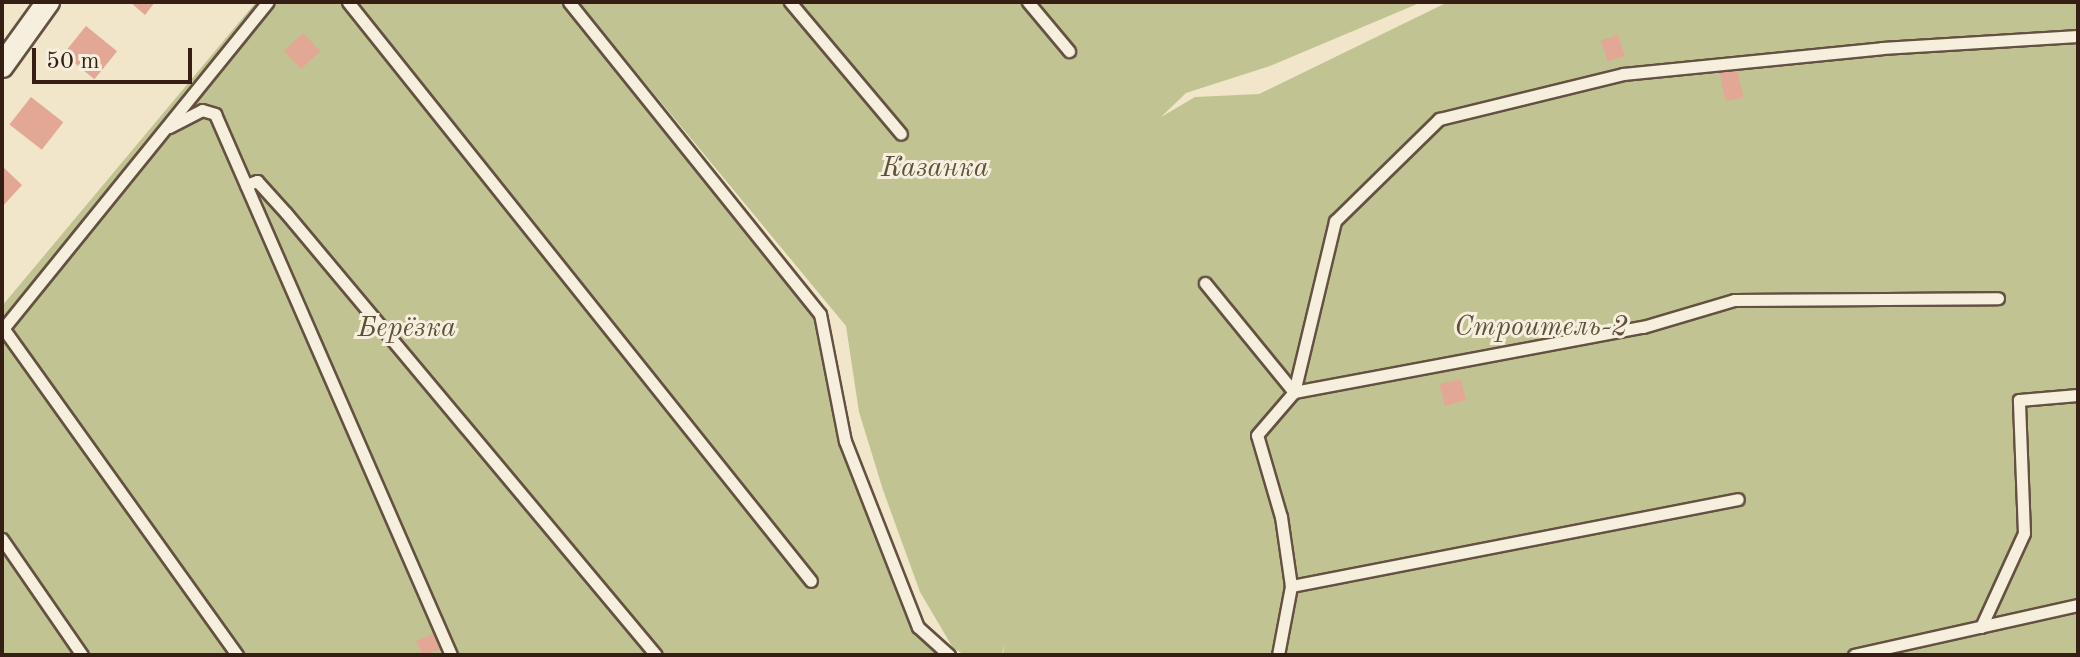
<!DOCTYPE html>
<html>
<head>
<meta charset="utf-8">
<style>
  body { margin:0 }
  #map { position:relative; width:2080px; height:657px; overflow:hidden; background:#f1e6ca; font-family:"Old Standard TT",serif }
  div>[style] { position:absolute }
  .green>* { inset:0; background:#c2c392 }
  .building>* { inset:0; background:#e2a795; transform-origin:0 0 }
  .roads { filter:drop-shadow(2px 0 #645142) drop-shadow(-2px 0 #645142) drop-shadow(0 2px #645142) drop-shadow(0 -2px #645142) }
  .service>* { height:11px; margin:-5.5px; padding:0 5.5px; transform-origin:5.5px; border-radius:5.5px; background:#f6efdd }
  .minor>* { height:22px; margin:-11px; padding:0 11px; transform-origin:11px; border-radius:11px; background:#f6efdd }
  span { translate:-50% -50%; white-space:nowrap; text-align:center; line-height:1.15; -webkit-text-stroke:6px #f6efdd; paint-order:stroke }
  .park-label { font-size:28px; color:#5f503a; font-style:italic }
  .frame { position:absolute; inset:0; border:4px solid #351f14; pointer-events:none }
  .scale { position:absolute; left:32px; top:48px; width:160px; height:36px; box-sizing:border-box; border:4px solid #351f14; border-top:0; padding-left:10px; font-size:24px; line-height:28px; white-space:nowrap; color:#351f14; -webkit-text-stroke:6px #f6efdd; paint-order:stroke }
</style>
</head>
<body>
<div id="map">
  <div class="green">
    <i style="clip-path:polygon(256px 2px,563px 2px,831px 337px,851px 449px,928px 639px,946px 655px,2px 655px,2px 306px)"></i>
    <i style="clip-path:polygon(578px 2px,1422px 2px,1270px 66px,1186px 93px,1161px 117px,1195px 97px,1259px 94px,1448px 2px,2078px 2px,2078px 655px,1003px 655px,1004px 644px,1002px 655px,965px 655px,953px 648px,920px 592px,883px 490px,859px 412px,846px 326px)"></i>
  </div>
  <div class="building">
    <i style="clip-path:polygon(130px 2px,155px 2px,145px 15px)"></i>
    <i style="left:86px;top:26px;width:40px;height:36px;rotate:39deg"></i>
    <i style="left:303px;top:33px;width:25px;height:26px;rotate:47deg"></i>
    <i style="left:1618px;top:35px;width:22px;height:18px;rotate:72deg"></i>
    <i style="left:1737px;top:68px;width:30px;height:18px;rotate:78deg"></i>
    <i style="left:31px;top:97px;width:41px;height:35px;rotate:38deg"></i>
    <i style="clip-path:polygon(2px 166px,22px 185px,2px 207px)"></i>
    <i style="left:1461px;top:379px;width:22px;height:22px;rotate:77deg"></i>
    <i style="clip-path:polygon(437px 632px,444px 648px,423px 655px,416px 641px)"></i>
  </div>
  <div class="roads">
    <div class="service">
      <i style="left:348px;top:2px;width:741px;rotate:51.35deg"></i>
      <i style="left:569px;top:2px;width:400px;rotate:51.2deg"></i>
      <i style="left:820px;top:314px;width:129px;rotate:78.9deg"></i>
      <i style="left:845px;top:441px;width:200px;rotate:68.6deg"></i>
      <i style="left:918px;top:627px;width:42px;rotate:42.1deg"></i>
      <i style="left:790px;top:2px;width:172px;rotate:49.9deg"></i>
      <i style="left:1028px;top:2px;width:64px;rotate:50.1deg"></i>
      <i style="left:169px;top:127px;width:37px;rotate:-27deg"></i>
      <i style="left:202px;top:110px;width:14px;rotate:17deg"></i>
      <i style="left:215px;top:114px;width:590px;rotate:66.43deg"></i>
      <i style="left:246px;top:185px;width:12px;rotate:-20deg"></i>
      <i style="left:257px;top:181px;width:43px;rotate:47.8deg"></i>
      <i style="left:286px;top:213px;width:576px;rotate:50.07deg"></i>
      <i style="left:1205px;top:283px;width:141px;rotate:50.8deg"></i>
      <i style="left:1294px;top:392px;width:355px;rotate:-10.6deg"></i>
      <i style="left:1643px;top:327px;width:95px;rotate:-16.5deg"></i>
      <i style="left:1734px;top:300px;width:264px;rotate:-0.4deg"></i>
      <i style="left:3px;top:328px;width:402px;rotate:54.4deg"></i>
      <i style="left:2px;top:330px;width:422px;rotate:-51deg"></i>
      <i style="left:2px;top:539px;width:141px;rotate:55.4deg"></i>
      <i style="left:1291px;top:586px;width:455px;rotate:-11deg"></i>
      <i style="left:1981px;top:627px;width:103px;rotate:-65.4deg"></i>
      <i style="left:2024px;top:533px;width:133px;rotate:-92.2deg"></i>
      <i style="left:2019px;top:400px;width:59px;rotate:-4.8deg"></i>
      <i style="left:1278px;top:655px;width:70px;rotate:-79.3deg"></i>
      <i style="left:1291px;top:586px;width:70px;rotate:-98.2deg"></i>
      <i style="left:1281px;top:517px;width:85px;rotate:-106.3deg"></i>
      <i style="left:1257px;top:435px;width:57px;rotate:-49.3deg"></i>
      <i style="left:1294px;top:392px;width:176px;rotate:-76.5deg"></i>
      <i style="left:1335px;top:221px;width:146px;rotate:-44.4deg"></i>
      <i style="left:1439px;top:119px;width:189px;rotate:-13.7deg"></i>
      <i style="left:1623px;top:74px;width:260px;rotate:-5.7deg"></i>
      <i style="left:1882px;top:48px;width:196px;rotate:-3.5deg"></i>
      <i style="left:1854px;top:655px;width:230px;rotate:-12.6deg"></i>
    </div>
    <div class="minor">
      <i style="left:2px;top:66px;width:79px;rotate:-54.3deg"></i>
    </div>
  </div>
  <div class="park-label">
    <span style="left:935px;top:169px">Казанка</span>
    <span style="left:1541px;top:328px">Строитель-2</span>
    <span style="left:407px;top:329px">Берёзка</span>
  </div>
  <div class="frame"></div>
  <div class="scale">50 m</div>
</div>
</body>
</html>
